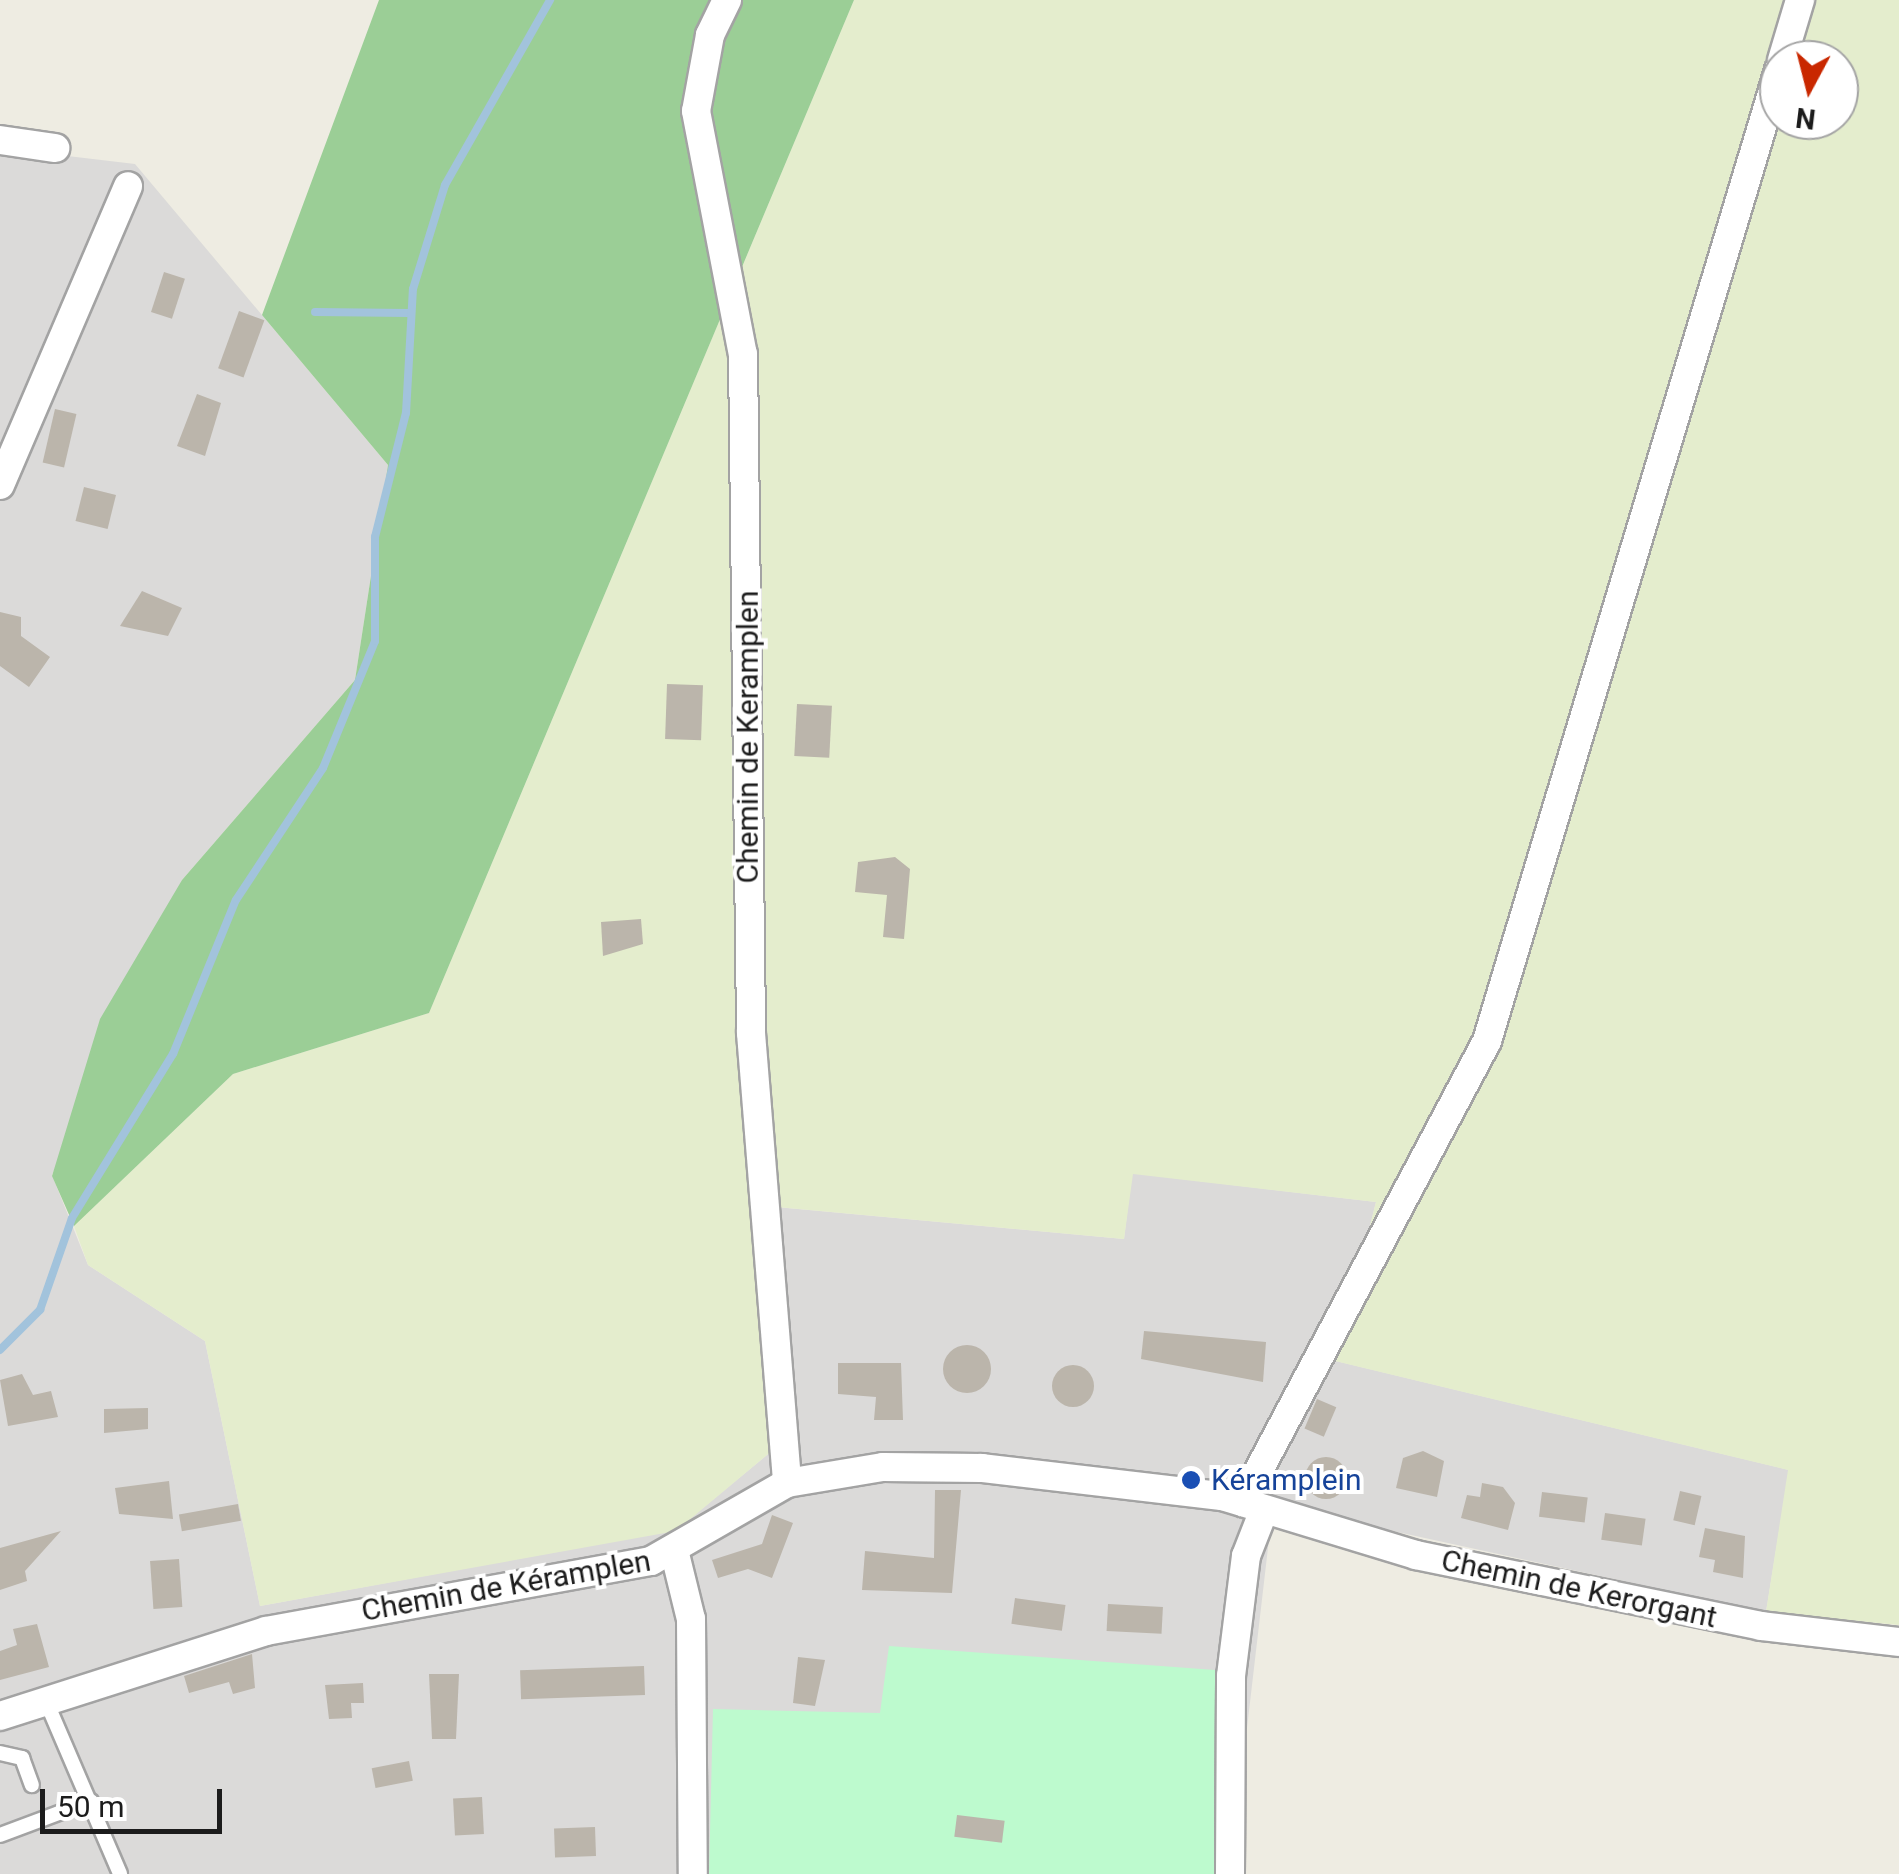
<!DOCTYPE html>
<html>
<head>
<meta charset="utf-8">
<style>
  body { margin:0 }
  #map { position:relative; width:1899px; height:1874px; overflow:hidden; background:#eeece2; font-family:Roboto,sans-serif }
  div>[style] { position:absolute }
  .residential>* { inset:0; background:#dbdad9 }
  .farmland>* { inset:0; background:#e4edcd }
  .forest>* { inset:0; background:#9bce96 }
  .park>* { inset:0; background:#bdface }
  .stream>* { height:8px; margin:-4px; padding:0 4px; transform-origin:4px; border-radius:4px; background:#a2c3dc }
  .building>* { inset:0; background:#bbb5ab; transform-origin:0 0 }
  .round { border-radius:50% }
  .roads { filter:drop-shadow(2px 0 #a3a3a3) drop-shadow(-2px 0 #a3a3a3) drop-shadow(0 2px #a3a3a3) drop-shadow(0 -2px #a3a3a3) }
  .service>* { height:14px; margin:-7px; padding:0 7px; transform-origin:7px; border-radius:7px; background:#fff }
  .minor>* { height:28px; margin:-14px; padding:0 14px; transform-origin:14px; border-radius:14px; background:#fff }
  .dots>* { width:28px; height:28px; translate:-50% -50%; box-sizing:border-box; border:5px solid #fff; border-radius:50% }
  span { translate:-50% -50%; white-space:nowrap; text-align:center; line-height:1.15; -webkit-text-stroke:8px #fff; paint-order:stroke }
  .street-label { font-size:30px; color:#1c1c1c }
  .transit-label { font-size:30px; color:#164399 }
  .left { translate:0 -50%; text-align:left }
  .north { position:absolute; left:1759px; top:40px; width:100px; height:100px; box-sizing:border-box; background:#fff; border:2px solid #a4a4a4; border-radius:50%; rotate:187deg; font-size:28px; font-weight:700; line-height:40px; text-align:center; color:#1c1c1c }
  .north::after { content:''; display:block; margin:auto; width:35px; height:45px; background:#c92800; clip-path:polygon(50% 0,100% 100%,50% 72%,0 100%) }
  .scale { position:absolute; left:40px; top:1789px; width:182px; height:45px; box-sizing:border-box; border:5px solid #1c1c1c; border-top:0; padding-left:12px; font-size:30px; line-height:35px; white-space:nowrap; color:#1c1c1c; -webkit-text-stroke:8px #fff; paint-order:stroke }
</style>
</head>
<body>
<div id="map">
  <div class="residential">
    <i style="clip-path:polygon(0 148px,135px 164px,388px 465px,355px 680px,182px 880px,52px 1175px,88px 1265px,205px 1341px,260px 1606px,676px 1530px,773px 1450px,776px 1207px,1124px 1239px,1132px 1173px,1376px 1202px,1336px 1361px,1789px 1470px,1766px 1612px,1273px 1505px,1230px 1874px,0 1874px)"></i>
  </div>
  <div class="farmland">
    <i style="clip-path:polygon(evenodd,854px 0,1899px 0,1899px 1625px,1766px 1612px,1788px 1470px,1335px 1361px,1376px 1202px,1133px 1174px,1124px 1239px,777px 1207px,773px 1450px,676px 1531px,260px 1606px,205px 1341px,88px 1265px,74px 1226px,233px 1074px,429px 1013px,854px 0,1779px 60px,1839px 60px,1839px 120px,1779px 120px,1779px 60px)"></i>
  </div>
  <div class="forest">
    <i style="clip-path:polygon(379px 0,854px 0,429px 1013px,233px 1074px,74px 1226px,52px 1176px,100px 1019px,182px 880px,355px 680px,388px 465px,262px 315px)"></i>
  </div>
  <div class="park">
    <i style="clip-path:polygon(889px 1646px,1215px 1670px,1217px 1874px,709px 1874px,713px 1709px,880px 1713px)"></i>
  </div>
  <div class="stream">
    <i style="left:315px;top:312px;width:94px;rotate:0.6deg"></i>
    <i style="left:0;top:1350px;width:57px;rotate:-45deg"></i>
    <i style="left:40px;top:1310px;width:97px;rotate:-70.8deg"></i>
    <i style="left:72px;top:1218px;width:193px;rotate:-58.4deg"></i>
    <i style="left:173px;top:1054px;width:166px;rotate:-67.8deg"></i>
    <i style="left:236px;top:900px;width:158px;rotate:-56.6deg"></i>
    <i style="left:323px;top:768px;width:137px;rotate:-67.7deg"></i>
    <i style="left:375px;top:641px;width:104px;rotate:-90deg"></i>
    <i style="left:375px;top:537px;width:128px;rotate:-76deg"></i>
    <i style="left:406px;top:413px;width:124px;rotate:-86.8deg"></i>
    <i style="left:413px;top:289px;width:109px;rotate:-72.9deg"></i>
    <i style="left:445px;top:185px;width:213px;rotate:-60.4deg"></i>
  </div>
  <div class="building">
    <i style="left:164px;top:272px;width:22px;height:42px;rotate:18deg"></i>
    <i style="left:239px;top:311px;width:27px;height:61px;rotate:20deg"></i>
    <i style="clip-path:polygon(197px 394px,221px 403px,205px 456px,177px 446px)"></i>
    <i style="left:55px;top:409px;width:22px;height:55px;rotate:13deg"></i>
    <i style="left:84px;top:487px;width:33px;height:35px;rotate:14deg"></i>
    <i style="clip-path:polygon(142px 591px,182px 608px,168px 636px,120px 626px)"></i>
    <i style="clip-path:polygon(0 612px,21px 617px,21px 636px,50px 657px,29px 687px,0 666px)"></i>
    <i style="left:667px;top:684px;width:36px;height:55px;rotate:2deg"></i>
    <i style="left:797px;top:704px;width:35px;height:52px;rotate:3deg"></i>
    <i style="clip-path:polygon(895px 857px,910px 869px,904px 939px,883px 937px,887px 895px,855px 892px,858px 862px)"></i>
    <i style="clip-path:polygon(641px 919px,643px 944px,603px 956px,601px 922px)"></i>
    <i style="clip-path:polygon(1144px 1331px,1266px 1342px,1263px 1382px,1141px 1359px)"></i>
    <i class="round" style="left:943px;top:1345px;width:48px;height:48px"></i>
    <i style="clip-path:polygon(838px 1363px,901px 1363px,903px 1420px,874px 1420px,876px 1397px,838px 1394px)"></i>
    <i class="round" style="left:1052px;top:1365px;width:42px;height:42px"></i>
    <i style="clip-path:polygon(22px 1374px,33px 1395px,51px 1391px,58px 1417px,8px 1426px,0 1380px)"></i>
    <i style="left:1317px;top:1399px;width:21px;height:32px;rotate:23deg"></i>
    <i style="clip-path:polygon(148px 1408px,148px 1429px,104px 1433px,104px 1409px)"></i>
    <i style="clip-path:polygon(1423px 1451px,1444px 1461px,1437px 1497px,1396px 1488px,1403px 1458px)"></i>
    <i class="round" style="left:1305px;top:1457px;width:42px;height:42px"></i>
    <i style="clip-path:polygon(169px 1481px,173px 1519px,119px 1514px,115px 1488px)"></i>
    <i style="clip-path:polygon(1482px 1483px,1503px 1487px,1515px 1503px,1508px 1530px,1461px 1518px,1467px 1495px,1480px 1497px)"></i>
    <i style="clip-path:polygon(935px 1490px,961px 1490px,952px 1593px,862px 1590px,865px 1551px,934px 1558px)"></i>
    <i style="left:1680px;top:1491px;width:22px;height:30px;rotate:13deg"></i>
    <i style="left:1542px;top:1492px;width:46px;height:25px;rotate:7deg"></i>
    <i style="left:238px;top:1504px;width:17px;height:60px;rotate:80deg"></i>
    <i style="left:1605px;top:1513px;width:41px;height:27px;rotate:8deg"></i>
    <i style="clip-path:polygon(772px 1515px,793px 1523px,772px 1578px,748px 1569px,718px 1578px,712px 1560px,762px 1544px)"></i>
    <i style="clip-path:polygon(1705px 1528px,1745px 1536px,1743px 1578px,1713px 1572px,1715px 1560px,1699px 1557px)"></i>
    <i style="clip-path:polygon(61px 1531px,25px 1571px,27px 1581px,0 1590px,0 1548px)"></i>
    <i style="left:179px;top:1559px;width:48px;height:29px;rotate:86deg"></i>
    <i style="left:1015px;top:1598px;width:51px;height:26px;rotate:8deg"></i>
    <i style="left:1108px;top:1604px;width:55px;height:27px;rotate:3deg"></i>
    <i style="clip-path:polygon(37px 1624px,49px 1667px,0 1680px,0 1651px,17px 1645px,13px 1629px)"></i>
    <i style="clip-path:polygon(252px 1654px,255px 1688px,233px 1694px,229px 1682px,189px 1693px,184px 1676px)"></i>
    <i style="clip-path:polygon(798px 1657px,825px 1660px,815px 1706px,793px 1703px)"></i>
    <i style="left:644px;top:1666px;width:29px;height:124px;rotate:88deg"></i>
    <i style="clip-path:polygon(429px 1674px,459px 1674px,456px 1739px,432px 1739px)"></i>
    <i style="clip-path:polygon(363px 1683px,364px 1703px,351px 1703px,352px 1718px,329px 1719px,325px 1685px)"></i>
    <i style="left:409px;top:1761px;width:20px;height:38px;rotate:79deg"></i>
    <i style="left:482px;top:1797px;width:37px;height:29px;rotate:87deg"></i>
    <i style="left:957px;top:1815px;width:48px;height:22px;rotate:7deg"></i>
    <i style="left:595px;top:1827px;width:29px;height:41px;rotate:88deg"></i>
  </div>
  <div class="roads">
    <div class="service">
      <i style="left:46px;top:1701px;width:188px;rotate:66.8deg"></i>
      <i style="left:0;top:1753px;width:23px;rotate:13deg"></i>
      <i style="left:22px;top:1758px;width:29px;rotate:70deg"></i>
      <i style="left:0;top:1835px;width:97px;rotate:-20.5deg"></i>
    </div>
    <div class="minor">
      <i style="left:727px;top:0;width:39px;rotate:116deg"></i>
      <i style="left:710px;top:35px;width:77px;rotate:100.4deg"></i>
      <i style="left:696px;top:111px;width:248px;rotate:79.1deg"></i>
      <i style="left:743px;top:354px;width:679px;rotate:89.32deg"></i>
      <i style="left:751px;top:1033px;width:451px;rotate:85.4deg"></i>
      <i style="left:1782px;top:60px;width:63px;rotate:-73.3deg"></i>
      <i style="left:0;top:140px;width:56px;rotate:8.3deg"></i>
      <i style="left:0;top:485px;width:325px;rotate:-66.8deg"></i>
      <i style="left:1242px;top:1502px;width:522px;rotate:-62.01deg"></i>
      <i style="left:1487px;top:1041px;width:1014px;rotate:-73.26deg"></i>
      <i style="left:675px;top:1554px;width:67px;rotate:76.2deg"></i>
      <i style="left:691px;top:1619px;width:255px;rotate:89.6deg"></i>
      <i style="left:0;top:1716px;width:279px;rotate:-17.7deg"></i>
      <i style="left:266px;top:1631px;width:391px;rotate:-10.3deg"></i>
      <i style="left:651px;top:1561px;width:157px;rotate:-29.8deg"></i>
      <i style="left:787px;top:1483px;width:97px;rotate:-9.5deg"></i>
      <i style="left:883px;top:1467px;width:99px;rotate:0.6deg"></i>
      <i style="left:982px;top:1468px;width:242px;rotate:6.7deg"></i>
      <i style="left:1222px;top:1496px;width:203px;rotate:16.9deg"></i>
      <i style="left:1416px;top:1555px;width:352px;rotate:11.6deg"></i>
      <i style="left:1761px;top:1626px;width:139px;rotate:6.6deg"></i>
      <i style="left:1230px;top:1874px;width:198px;rotate:-89.7deg"></i>
      <i style="left:1231px;top:1676px;width:121px;rotate:-82.9deg"></i>
      <i style="left:1246px;top:1556px;width:49px;rotate:-68.6deg"></i>
    </div>
  </div>
  <div class="dots">
    <i style="left:1191px;top:1480px;background:#1a4fb4"></i>
  </div>
  <div class="street-label">
    <span style="left:748px;top:737px;rotate:-90deg">Chemin de Keramplen</span>
    <span style="left:506px;top:1586px;rotate:-10deg">Chemin de Kéramplen</span>
    <span style="left:1579px;top:1589px;rotate:12deg">Chemin de Kerorgant</span>
  </div>
  <div class="transit-label">
    <span class="left" style="left:1211px;top:1480px">Kéramplein</span>
  </div>
  <div class="north">N</div>
  <div class="scale">50 m</div>
</div>
</body>
</html>
